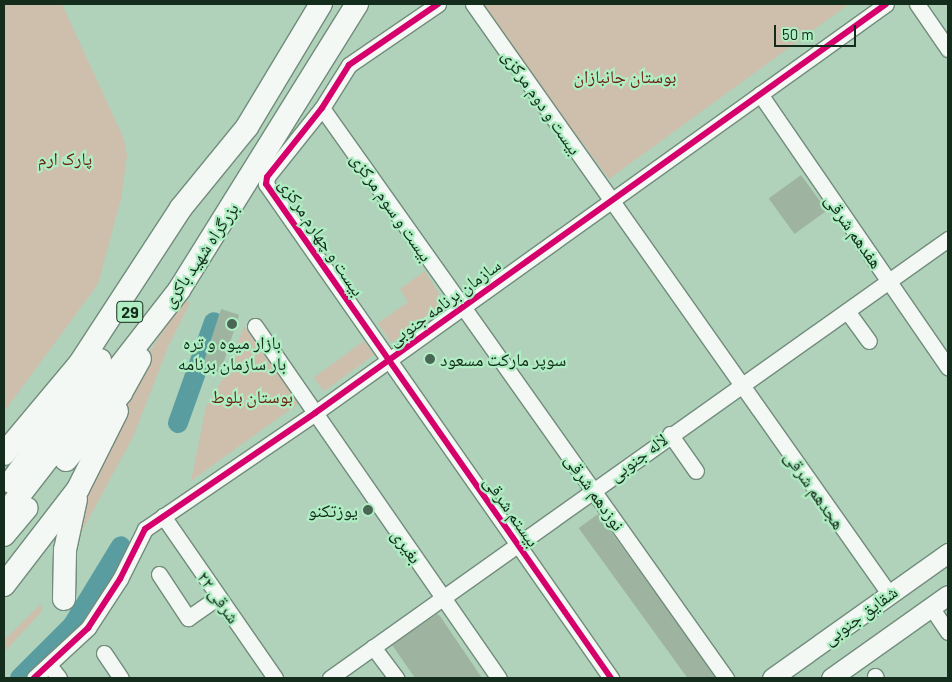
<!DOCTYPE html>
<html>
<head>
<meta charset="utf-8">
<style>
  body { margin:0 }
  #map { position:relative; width:952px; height:682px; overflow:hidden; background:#b0d2bb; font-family:Barlow,"Noto Naskh Arabic",sans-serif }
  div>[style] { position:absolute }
  .green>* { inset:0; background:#cebeac; transform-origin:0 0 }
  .river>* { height:20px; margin:-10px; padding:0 10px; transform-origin:10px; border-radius:10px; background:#5a9da1 }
  .building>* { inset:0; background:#9fb4a0; transform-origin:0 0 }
  .roads { filter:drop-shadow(1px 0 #728c7b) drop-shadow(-1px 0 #728c7b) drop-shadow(0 1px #728c7b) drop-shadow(0 -1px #728c7b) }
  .minor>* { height:15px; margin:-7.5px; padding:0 7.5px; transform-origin:7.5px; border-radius:7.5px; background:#f3f8f5 }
  .major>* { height:19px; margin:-9.5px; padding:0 9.5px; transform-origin:9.5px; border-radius:9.5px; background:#f3f8f5 }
  .highway>* { height:22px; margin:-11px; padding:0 11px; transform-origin:11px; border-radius:11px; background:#f3f8f5 }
  .cycleway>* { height:6px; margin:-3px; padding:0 3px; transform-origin:3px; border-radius:3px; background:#d6006c }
  .dots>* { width:14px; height:14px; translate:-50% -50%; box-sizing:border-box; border:2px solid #afedc2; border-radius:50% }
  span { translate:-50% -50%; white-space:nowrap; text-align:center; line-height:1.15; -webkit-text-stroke:4.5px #afedc2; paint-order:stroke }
  .shield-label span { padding:1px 4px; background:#afedc2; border:1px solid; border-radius:4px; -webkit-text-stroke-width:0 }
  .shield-label { font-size:16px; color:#132c1c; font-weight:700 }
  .park-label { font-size:18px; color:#6c200f }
  .street-label { font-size:18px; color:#132c1c }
  .poi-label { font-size:18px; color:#132c1c }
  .left { translate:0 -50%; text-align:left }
  .right { translate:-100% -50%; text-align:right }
  .frame { position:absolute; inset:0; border:5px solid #132c1c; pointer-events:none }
  .scale { position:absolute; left:774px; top:25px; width:82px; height:22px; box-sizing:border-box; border:2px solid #132c1c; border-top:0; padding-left:6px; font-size:15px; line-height:18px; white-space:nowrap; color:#132c1c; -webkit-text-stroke:4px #afedc2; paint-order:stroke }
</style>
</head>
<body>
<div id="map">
  <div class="green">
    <i style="clip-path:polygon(4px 4px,62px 4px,124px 139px,127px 156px,121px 199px,98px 284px,4px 412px)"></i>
    <i style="clip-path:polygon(480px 4px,849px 4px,609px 179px)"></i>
    <i style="clip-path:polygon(425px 271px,444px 302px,391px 343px,378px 323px,408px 302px,400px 289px)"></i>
    <i style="clip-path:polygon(183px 299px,190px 303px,168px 347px,133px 437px,76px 542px,80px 491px,140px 367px)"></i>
    <i style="clip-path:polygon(244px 326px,299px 403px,191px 481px,206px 407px,227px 372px)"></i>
    <i style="left:364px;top:341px;width:17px;height:62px;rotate:54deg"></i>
    <i style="clip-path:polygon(41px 604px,42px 610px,36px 618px,4px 652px,4px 640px)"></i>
  </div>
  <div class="river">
    <i style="left:178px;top:423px;width:107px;rotate:-70.4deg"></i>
    <i style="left:20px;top:678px;width:75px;rotate:-45deg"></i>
    <i style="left:73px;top:625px;width:92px;rotate:-58.7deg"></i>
  </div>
  <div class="building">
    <i style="left:801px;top:175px;width:44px;height:40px;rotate:54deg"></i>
    <i style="left:221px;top:309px;width:19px;height:61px;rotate:18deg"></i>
    <i style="left:598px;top:514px;width:201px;height:24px;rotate:54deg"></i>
    <i style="clip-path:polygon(437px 614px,440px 616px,482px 678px,415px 678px,392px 645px)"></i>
  </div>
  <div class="roads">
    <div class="minor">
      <i style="left:438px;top:4px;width:108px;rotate:145.6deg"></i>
      <i style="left:349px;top:65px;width:51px;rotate:122.1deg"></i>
      <i style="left:322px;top:108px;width:88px;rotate:128.6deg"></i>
      <i style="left:267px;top:177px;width:7px;rotate:98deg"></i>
      <i style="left:266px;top:184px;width:603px;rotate:55.07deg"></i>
      <i style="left:473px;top:4px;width:723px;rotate:54.79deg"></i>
      <i style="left:917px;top:4px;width:55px;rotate:55.4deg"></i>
      <i style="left:760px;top:94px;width:332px;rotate:55.5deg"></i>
      <i style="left:322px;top:108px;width:699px;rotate:54.67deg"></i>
      <i style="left:847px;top:311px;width:37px;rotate:54deg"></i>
      <i style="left:255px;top:326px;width:428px;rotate:55.3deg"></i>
      <i style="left:670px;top:434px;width:45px;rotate:54.9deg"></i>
      <i style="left:163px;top:516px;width:197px;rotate:55.3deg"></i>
      <i style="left:159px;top:574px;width:53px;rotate:56.6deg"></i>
      <i style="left:188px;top:618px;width:37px;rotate:-35deg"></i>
      <i style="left:931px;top:607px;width:30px;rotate:56deg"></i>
      <i style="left:373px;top:647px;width:39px;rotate:53deg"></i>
      <i style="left:104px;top:653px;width:30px;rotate:56deg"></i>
      <i style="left:49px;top:665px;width:16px;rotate:52deg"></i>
      <i style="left:875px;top:676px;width:2px;rotate:63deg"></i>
      <i style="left:34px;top:678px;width:74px;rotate:-42.8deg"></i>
      <i style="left:88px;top:628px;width:59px;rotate:-56.9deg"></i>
      <i style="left:120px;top:579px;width:56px;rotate:-63.4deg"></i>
      <i style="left:145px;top:529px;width:206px;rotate:-34.3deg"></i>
      <i style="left:315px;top:413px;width:702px;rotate:-35.61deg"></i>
      <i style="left:330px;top:678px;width:758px;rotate:-35.39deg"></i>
    </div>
    <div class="major">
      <i style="left:772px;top:678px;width:216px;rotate:-35.4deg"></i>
      <i style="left:831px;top:678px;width:143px;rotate:-35.4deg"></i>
    </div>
    <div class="highway">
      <i style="left:4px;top:454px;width:119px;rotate:-50.1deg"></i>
      <i style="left:80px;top:363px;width:185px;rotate:-56.9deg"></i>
      <i style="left:181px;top:208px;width:104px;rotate:-50.8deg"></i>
      <i style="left:247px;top:127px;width:144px;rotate:-59deg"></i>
      <i style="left:66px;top:460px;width:87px;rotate:-50.6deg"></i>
      <i style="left:121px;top:393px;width:39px;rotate:-61deg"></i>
      <i style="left:11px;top:482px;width:151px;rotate:-53.9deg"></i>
      <i style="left:4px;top:515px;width:285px;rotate:-52.1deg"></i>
      <i style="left:179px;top:290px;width:337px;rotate:-58.1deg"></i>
      <i style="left:4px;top:535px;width:35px;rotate:-50deg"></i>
      <i style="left:4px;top:585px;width:121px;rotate:-52.4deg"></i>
      <i style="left:78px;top:489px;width:87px;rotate:-63.4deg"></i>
      <i style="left:64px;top:599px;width:49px;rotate:-88.8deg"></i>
      <i style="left:65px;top:550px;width:52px;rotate:-77.8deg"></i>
    </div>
  </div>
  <div class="cycleway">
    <i style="left:438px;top:4px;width:108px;rotate:145.6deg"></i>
    <i style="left:349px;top:65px;width:51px;rotate:122.1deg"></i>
    <i style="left:322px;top:108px;width:88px;rotate:128.6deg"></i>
    <i style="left:267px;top:177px;width:7px;rotate:98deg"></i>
    <i style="left:266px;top:184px;width:603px;rotate:55.07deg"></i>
    <i style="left:34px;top:678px;width:74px;rotate:-42.8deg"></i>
    <i style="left:88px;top:628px;width:59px;rotate:-56.9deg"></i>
    <i style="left:120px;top:579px;width:56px;rotate:-63.4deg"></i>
    <i style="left:145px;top:529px;width:206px;rotate:-34.3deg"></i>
    <i style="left:315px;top:413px;width:702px;rotate:-35.61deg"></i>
  </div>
  <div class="dots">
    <i style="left:232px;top:324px;background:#4a6654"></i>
    <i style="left:430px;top:359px;background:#4a6654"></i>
    <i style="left:368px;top:510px;background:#4a6654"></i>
  </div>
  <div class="shield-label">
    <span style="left:130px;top:312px">29</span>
  </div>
  <div class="park-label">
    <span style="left:625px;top:76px">بوستان جانبازان</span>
    <span style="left:65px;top:158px">پارک ارم</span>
    <span style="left:252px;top:396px">بوستان بلوط</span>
  </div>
  <div class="street-label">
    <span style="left:542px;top:102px;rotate:55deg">بیست و دوم مرکزی</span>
    <span style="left:392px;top:207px;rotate:55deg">بیست و سوم مرکزی</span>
    <span style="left:854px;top:231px;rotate:55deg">هفدهم شرقی</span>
    <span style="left:322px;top:237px;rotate:56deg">بیست و چهارم مرکزی</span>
    <span style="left:200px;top:255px;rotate:-56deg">بزرگراه شهید باکری</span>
    <span style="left:444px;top:302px;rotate:-36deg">سازمان برنامه جنوبی</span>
    <span style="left:638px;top:457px;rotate:-36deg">لاله جنوبی</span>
    <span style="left:815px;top:490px;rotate:55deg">هجدهم شرقی</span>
    <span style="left:595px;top:492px;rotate:55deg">نوزدهم شرقی</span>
    <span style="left:512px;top:511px;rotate:55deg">بیستم شرقی</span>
    <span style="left:407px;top:546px;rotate:55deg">بغیری</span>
    <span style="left:219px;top:597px;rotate:55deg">۲۲ شرقی</span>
    <span style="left:860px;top:615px;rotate:-36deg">شقایق جنوبی</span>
  </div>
  <div class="poi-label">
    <span style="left:232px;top:353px">بازار میوه و تره<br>بار سازمان برنامه</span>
    <span class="left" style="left:440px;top:359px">سوپر مارکت مسعود</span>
    <span class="right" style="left:358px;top:510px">یوزتکنو</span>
  </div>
  <div class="frame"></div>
  <div class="scale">50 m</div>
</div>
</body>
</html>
